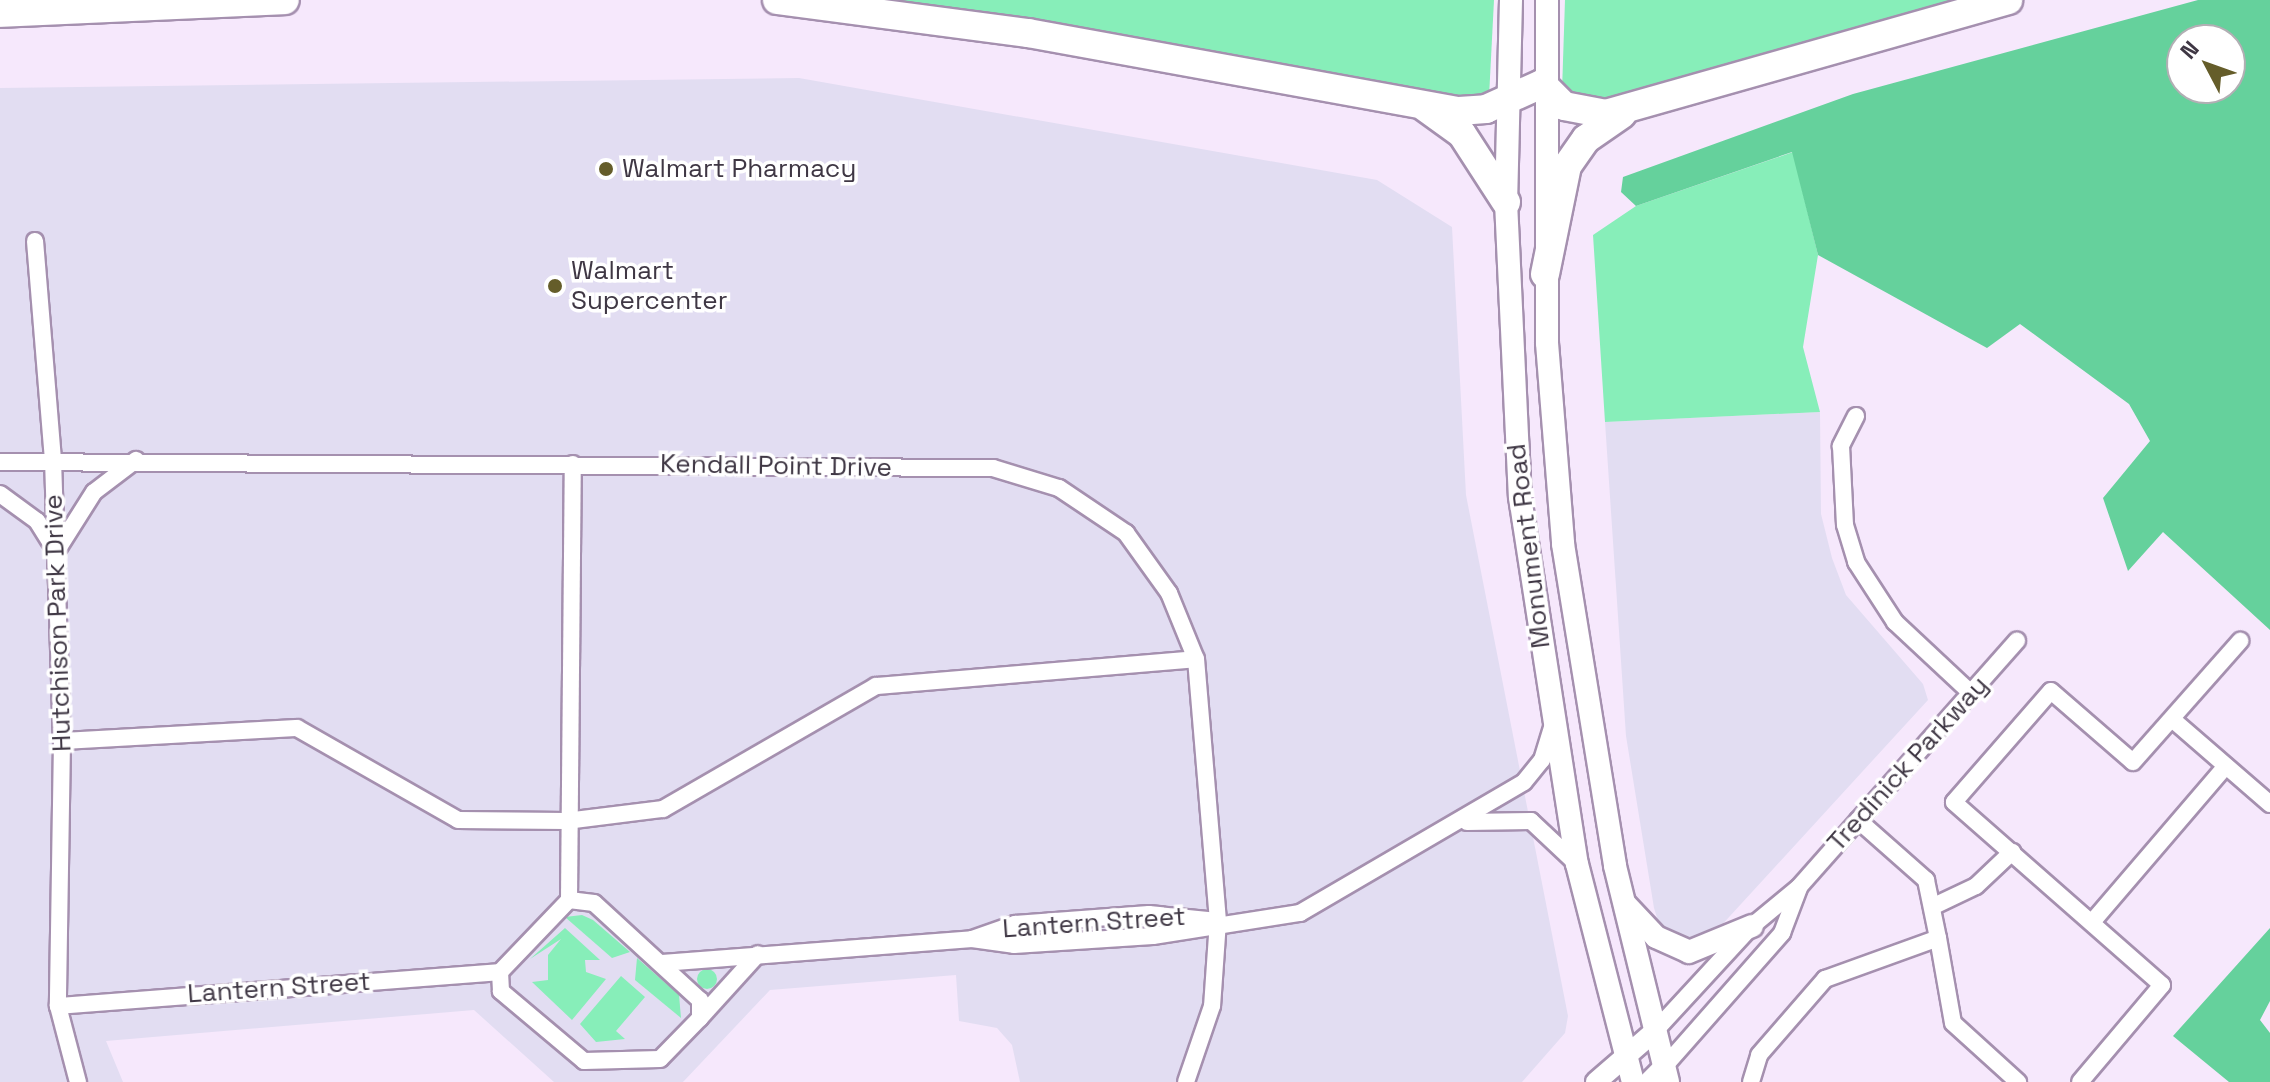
<!DOCTYPE html>
<html>
<head>
<meta charset="utf-8">
<style>
  body { margin:0 }
  #map { position:relative; width:2270px; height:1082px; overflow:hidden; background:#f6e8fc; font-family:"Space Grotesk",sans-serif }
  div>[style] { position:absolute }
  .commercial>* { inset:0; background:#e2ddf2 }
  .green>* { inset:0; background:#87eeb9 }
  .round { border-radius:50% }
  .forest>* { inset:0; background:#65d19c }
  .roads { filter:drop-shadow(2px 0 #a590af) drop-shadow(-2px 0 #a590af) drop-shadow(0 2px #a590af) drop-shadow(0 -2px #a590af) }
  .minor>* { height:16px; margin:-8px; padding:0 8px; transform-origin:8px; border-radius:8px; background:#fff }
  .tertiary>* { height:20px; margin:-10px; padding:0 10px; transform-origin:10px; border-radius:10px; background:#fff }
  .secondary>* { height:22px; margin:-11px; padding:0 11px; transform-origin:11px; border-radius:11px; background:#fff }
  .motorway>* { height:28px; margin:-14px; padding:0 14px; transform-origin:14px; border-radius:14px; background:#fff }
  .dots>* { width:22px; height:22px; translate:-50% -50%; box-sizing:border-box; border:4px solid #fff; border-radius:50% }
  span { translate:-50% -50%; white-space:nowrap; text-align:center; line-height:1.15; -webkit-text-stroke:7px #fff; paint-order:stroke }
  .poi-label { font-size:26px; color:#3f3744 }
  .left { translate:0 -50%; text-align:left }
  .street-label { font-size:26px; color:#3f3744 }
  .north { position:absolute; left:2166px; top:24px; width:80px; height:80px; box-sizing:border-box; background:#fff; border:2px solid #b2afb4; border-radius:50%; rotate:311deg; font-size:22px; font-weight:700; line-height:32px; text-align:center; color:#3f3744 }
  .north::after { content:''; display:block; margin:auto; width:28px; height:36px; background:#655d2a; clip-path:polygon(50% 0,100% 100%,50% 72%,0 100%) }
</style>
</head>
<body>
<div id="map">
  <div class="commercial">
    <i style="clip-path:polygon(799px 78px,1377px 180px,1452px 227px,1466px 495px,1568px 1016px,1565px 1033px,1522px 1082px,1020px 1082px,1012px 1045px,997px 1028px,959px 1021px,956px 975px,770px 990px,683px 1082px,554px 1082px,474px 1010px,106px 1041px,123px 1082px,0 1082px,0 88px)"></i>
    <i style="clip-path:polygon(1820px 412px,1821px 514px,1832px 558px,1846px 595px,1923px 684px,1928px 700px,1719px 928px,1702px 939px,1679px 939px,1659px 924px,1654px 908px,1626px 736px,1605px 422px)"></i>
  </div>
  <div class="green">
    <i style="clip-path:polygon(841px 0,1494px 0,1489px 97px,1481px 100px)"></i>
    <i style="clip-path:polygon(1565px 0,1981px 0,1602px 105px,1562px 91px)"></i>
    <i style="clip-path:polygon(1793px 152px,1818px 255px,1803px 347px,1820px 412px,1605px 422px,1593px 235px,1636px 206px)"></i>
    <i style="clip-path:polygon(582px 915px,593px 920px,630px 952px,612px 958px,565px 917px)"></i>
    <i style="clip-path:polygon(565px 928px,600px 960px,585px 960px,586px 972px,606px 979px,572px 1020px,532px 982px,548px 980px,548px 955px,561px 939px,530px 959px)"></i>
    <i style="clip-path:polygon(637px 958px,679px 995px,681px 1018px,635px 980px)"></i>
    <i class="round" style="left:697px;top:969px;width:20px;height:20px"></i>
    <i style="clip-path:polygon(621px 976px,645px 997px,616px 1031px,625px 1039px,596px 1042px,580px 1024px)"></i>
  </div>
  <div class="forest">
    <i style="clip-path:polygon(evenodd,2198px 0,2270px 0,2270px 630px,2163px 532px,2128px 571px,2103px 498px,2150px 441px,2129px 404px,2020px 324px,1987px 348px,1818px 255px,1792px 152px,1636px 206px,1621px 192px,1623px 177px,1853px 94px,2198px 0,2230px 40px,2230px 88px,2182px 88px,2182px 40px,2230px 40px)"></i>
    <i style="clip-path:polygon(2270px 928px,2270px 1001px,2260px 1020px,2270px 1033px,2270px 1082px,2229px 1082px,2173px 1036px)"></i>
  </div>
  <div class="roads">
    <div class="minor">
      <i style="left:35px;top:241px;width:219px;rotate:85.3deg"></i>
      <i style="left:53px;top:459px;width:282px;rotate:88.2deg"></i>
      <i style="left:62px;top:741px;width:265px;rotate:90.9deg"></i>
      <i style="left:58px;top:1006px;width:79px;rotate:75.3deg"></i>
      <i style="left:1856px;top:416px;width:34px;rotate:117deg"></i>
      <i style="left:1841px;top:446px;width:79px;rotate:87.1deg"></i>
      <i style="left:1845px;top:525px;width:39px;rotate:73deg"></i>
      <i style="left:1856px;top:562px;width:72px;rotate:57deg"></i>
      <i style="left:1895px;top:622px;width:104px;rotate:43.1deg"></i>
      <i style="left:0;top:462px;width:993px;rotate:0.35deg"></i>
      <i style="left:993px;top:468px;width:69px;rotate:16.9deg"></i>
      <i style="left:1059px;top:488px;width:81px;rotate:33.9deg"></i>
      <i style="left:1126px;top:533px;width:74px;rotate:54.4deg"></i>
      <i style="left:1169px;top:593px;width:71px;rotate:67.8deg"></i>
      <i style="left:1196px;top:659px;width:263px;rotate:85.2deg"></i>
      <i style="left:1218px;top:921px;width:85px;rotate:94deg"></i>
      <i style="left:1212px;top:1006px;width:80px;rotate:108.9deg"></i>
      <i style="left:0;top:494px;width:46px;rotate:36.1deg"></i>
      <i style="left:37px;top:521px;width:36px;rotate:58deg"></i>
      <i style="left:56px;top:552px;width:71px;rotate:-57.7deg"></i>
      <i style="left:94px;top:492px;width:53px;rotate:-37.3deg"></i>
      <i style="left:2172px;top:719px;width:130px;rotate:40.9deg"></i>
      <i style="left:62px;top:741px;width:235px;rotate:-3.2deg"></i>
      <i style="left:297px;top:728px;width:185px;rotate:29.7deg"></i>
      <i style="left:458px;top:820px;width:108px;rotate:0.5deg"></i>
      <i style="left:566px;top:821px;width:98px;rotate:-7.1deg"></i>
      <i style="left:663px;top:809px;width:246px;rotate:-30deg"></i>
      <i style="left:876px;top:686px;width:321px;rotate:-4.8deg"></i>
      <i style="left:1858px;top:820px;width:91px;rotate:41.4deg"></i>
      <i style="left:1926px;top:880px;width:59px;rotate:78.3deg"></i>
      <i style="left:1467px;top:822px;width:64px;rotate:-0.9deg"></i>
      <i style="left:1531px;top:821px;width:63px;rotate:43.1deg"></i>
      <i style="left:569px;top:900px;width:25px;rotate:7deg"></i>
      <i style="left:594px;top:903px;width:144px;rotate:42.5deg"></i>
      <i style="left:700px;top:1000px;width:18px;rotate:90deg"></i>
      <i style="left:700px;top:1018px;width:57px;rotate:134.3deg"></i>
      <i style="left:660px;top:1059px;width:76px;rotate:178.5deg"></i>
      <i style="left:584px;top:1061px;width:109px;rotate:-139.9deg"></i>
      <i style="left:501px;top:991px;width:19px;rotate:-93deg"></i>
      <i style="left:500px;top:972px;width:100px;rotate:-46.2deg"></i>
      <i style="left:569px;top:900px;width:436px;rotate:-89.5deg"></i>
      <i style="left:1936px;top:905px;width:44px;rotate:-25.4deg"></i>
      <i style="left:1976px;top:886px;width:50px;rotate:-43.4deg"></i>
      <i style="left:2093px;top:921px;width:204px;rotate:-49.4deg"></i>
      <i style="left:972px;top:939px;width:42px;rotate:8.1deg"></i>
      <i style="left:1014px;top:945px;width:139px;rotate:-3.7deg"></i>
      <i style="left:1153px;top:936px;width:149px;rotate:-8.9deg"></i>
      <i style="left:1300px;top:913px;width:259px;rotate:-30.3deg"></i>
      <i style="left:1524px;top:782px;width:28px;rotate:-51deg"></i>
      <i style="left:1542px;top:760px;width:34px;rotate:-73deg"></i>
      <i style="left:662px;top:963px;width:311px;rotate:-4.4deg"></i>
      <i style="left:972px;top:939px;width:46px;rotate:-19.2deg"></i>
      <i style="left:1015px;top:924px;width:134px;rotate:-4.3deg"></i>
      <i style="left:1149px;top:914px;width:69px;rotate:5.8deg"></i>
      <i style="left:58px;top:1006px;width:443px;rotate:-4.4deg"></i>
      <i style="left:700px;top:1018px;width:86px;rotate:-47.8deg"></i>
      <i style="left:1655px;top:1031px;width:143px;rotate:-47.3deg"></i>
      <i style="left:1752px;top:926px;width:61px;rotate:-39.7deg"></i>
      <i style="left:1799px;top:887px;width:329px;rotate:-48.5deg"></i>
      <i style="left:1664px;top:1067px;width:179px;rotate:-48.6deg"></i>
      <i style="left:1782px;top:933px;width:48px;rotate:-69.3deg"></i>
      <i style="left:1751px;top:1082px;width:28px;rotate:-73deg"></i>
      <i style="left:1759px;top:1055px;width:101px;rotate:-49deg"></i>
      <i style="left:1825px;top:979px;width:120px;rotate:-19.9deg"></i>
      <i style="left:1938px;top:938px;width:86px;rotate:80deg"></i>
      <i style="left:1953px;top:1023px;width:88px;rotate:42.2deg"></i>
      <i style="left:2080px;top:1082px;width:127px;rotate:-49.8deg"></i>
      <i style="left:2162px;top:985px;width:277px;rotate:-138.7deg"></i>
      <i style="left:1954px;top:802px;width:147px;rotate:-48.9deg"></i>
      <i style="left:2051px;top:691px;width:108px;rotate:40.9deg"></i>
      <i style="left:2133px;top:762px;width:162px;rotate:-48.5deg"></i>
    </div>
    <div class="tertiary">
      <i style="left:1596px;top:1082px;width:78px;rotate:-40.8deg"></i>
      <i style="left:1649px;top:1082px;width:21px;rotate:-45deg"></i>
    </div>
    <div class="secondary">
      <i style="left:1511px;top:0;width:202px;rotate:91.4deg"></i>
      <i style="left:1506px;top:202px;width:295px;rotate:87.3deg"></i>
      <i style="left:1520px;top:497px;width:371px;rotate:81.2deg"></i>
      <i style="left:1577px;top:864px;width:225px;rotate:75.6deg"></i>
      <i style="left:1547px;top:0;width:343px;rotate:90deg"></i>
      <i style="left:1547px;top:343px;width:202px;rotate:85.4deg"></i>
      <i style="left:1563px;top:544px;width:326px;rotate:80.8deg"></i>
      <i style="left:1615px;top:866px;width:222px;rotate:76.2deg"></i>
      <i style="left:1625px;top:904px;width:45px;rotate:46.8deg"></i>
      <i style="left:1656px;top:937px;width:36px;rotate:24deg"></i>
      <i style="left:1689px;top:952px;width:68px;rotate:-22.4deg"></i>
    </div>
    <div class="motorway">
      <i style="left:777px;top:0;width:253px;rotate:7.5deg"></i>
      <i style="left:1028px;top:33px;width:438px;rotate:10.3deg"></i>
      <i style="left:1459px;top:111px;width:27px;rotate:-4deg"></i>
      <i style="left:1486px;top:109px;width:61px;rotate:-24.1deg"></i>
      <i style="left:1542px;top:84px;width:31px;rotate:45deg"></i>
      <i style="left:1564px;top:106px;width:43px;rotate:10.8deg"></i>
      <i style="left:1606px;top:114px;width:418px;rotate:-15.8deg"></i>
      <i style="left:0;top:13px;width:285px;rotate:-2.6deg"></i>
      <i style="left:1426px;top:108px;width:44px;rotate:35.8deg"></i>
      <i style="left:1462px;top:134px;width:81px;rotate:57.1deg"></i>
      <i style="left:1545px;top:274px;width:110px;rotate:-78.5deg"></i>
      <i style="left:1567px;top:166px;width:33px;rotate:-55deg"></i>
      <i style="left:1586px;top:139px;width:44px;rotate:-34.8deg"></i>
    </div>
  </div>
  <div class="dots">
    <i style="left:606px;top:169px;background:#655d2a"></i>
    <i style="left:555px;top:286px;background:#655d2a"></i>
  </div>
  <div class="poi-label">
    <span class="left" style="left:622px;top:169px">Walmart Pharmacy</span>
    <span class="left" style="left:571px;top:286px">Walmart<br>Supercenter</span>
  </div>
  <div class="street-label">
    <span style="left:776px;top:466px;rotate:1deg">Kendall Point Drive</span>
    <span style="left:1529px;top:546px;rotate:-97deg">Monument Road</span>
    <span style="left:58px;top:623px;rotate:-92deg">Hutchison Park Drive</span>
    <span style="left:1908px;top:764px;rotate:-48deg">Tredinick Parkway</span>
    <span style="left:1094px;top:923px;rotate:-4deg">Lantern Street</span>
    <span style="left:279px;top:988px;rotate:-4deg">Lantern Street</span>
  </div>
  <div class="north">N</div>
</div>
</body>
</html>
